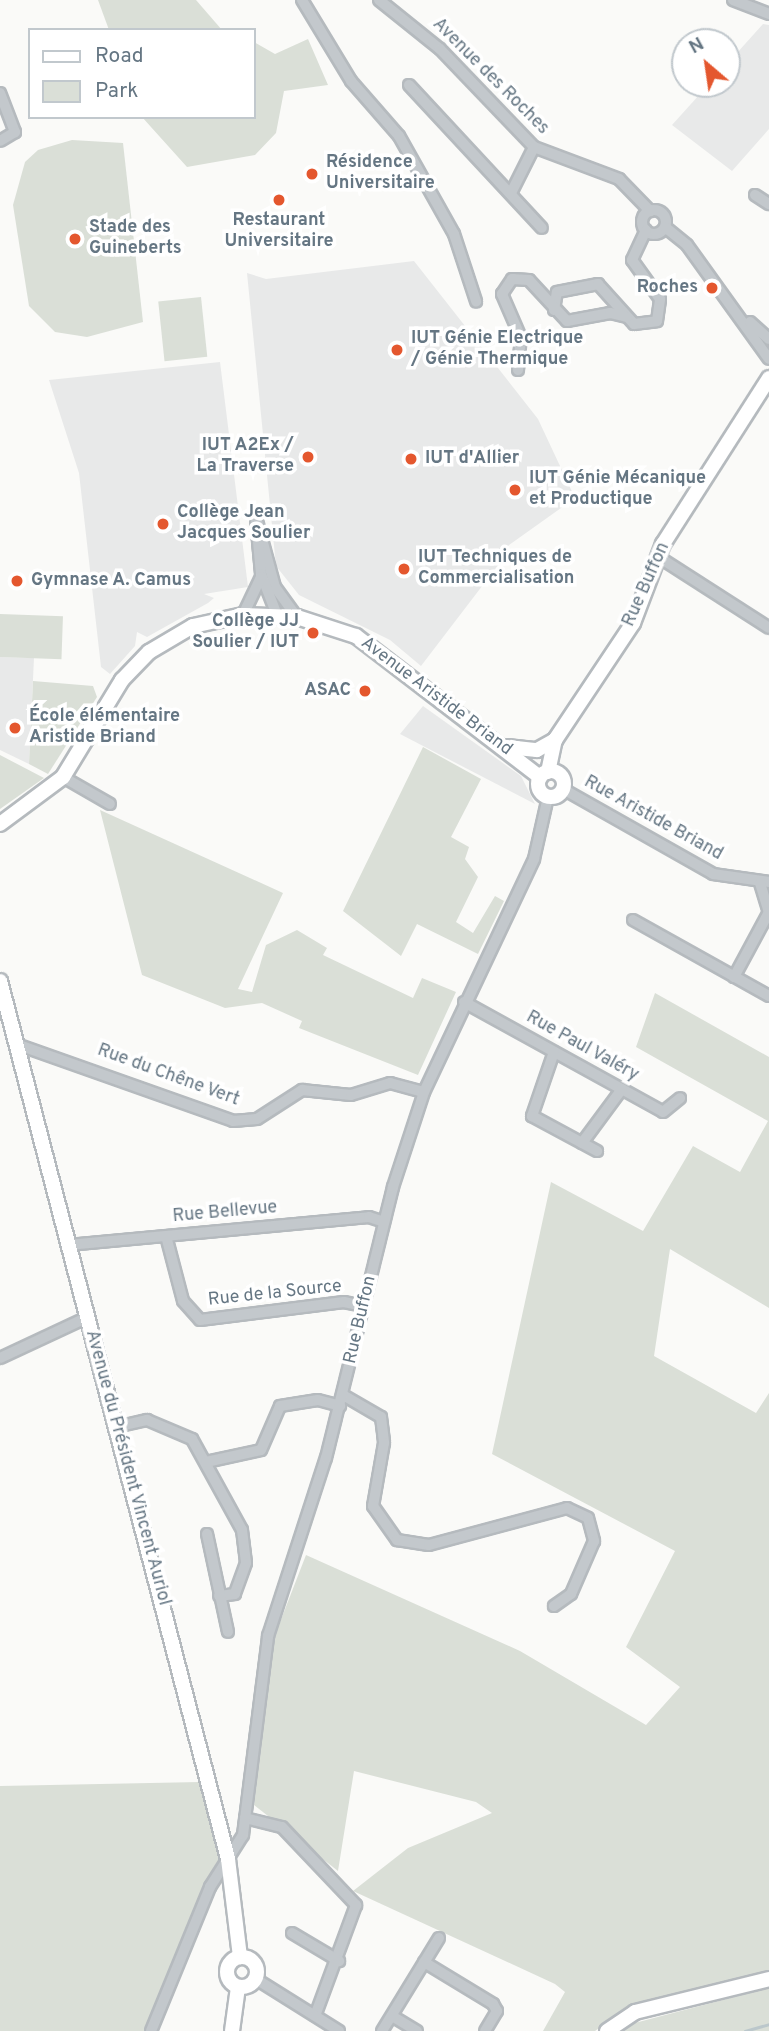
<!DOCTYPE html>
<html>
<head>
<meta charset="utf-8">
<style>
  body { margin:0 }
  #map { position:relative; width:769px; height:2031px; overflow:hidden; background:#fafaf8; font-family:Overpass,sans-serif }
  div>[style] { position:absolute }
  .built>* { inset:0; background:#e8e9e9 }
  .green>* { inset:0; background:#dadfd7; transform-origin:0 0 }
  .stream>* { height:2.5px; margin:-1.25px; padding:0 1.25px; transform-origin:1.25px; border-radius:1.25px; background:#bbc7cb }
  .roads { filter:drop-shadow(2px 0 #b5babe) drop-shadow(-2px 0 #b5babe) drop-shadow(0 2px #b5babe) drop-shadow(0 -2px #b5babe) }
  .minor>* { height:10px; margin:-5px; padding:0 5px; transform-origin:5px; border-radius:5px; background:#c3c8cc }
  .minor>.ring { margin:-5px; padding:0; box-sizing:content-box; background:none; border:10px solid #c3c8cc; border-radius:50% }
  .major>* { height:14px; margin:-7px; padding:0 7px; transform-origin:7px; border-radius:7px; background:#fff }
  .major>.ring { margin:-7px; padding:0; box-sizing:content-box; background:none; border:14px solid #fff; border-radius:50% }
  .dots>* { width:19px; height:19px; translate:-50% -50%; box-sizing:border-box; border:4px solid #fff; border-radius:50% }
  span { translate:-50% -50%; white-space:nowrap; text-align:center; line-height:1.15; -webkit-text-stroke:7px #fff; paint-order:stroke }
  .street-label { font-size:18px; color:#657683 }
  .poi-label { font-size:18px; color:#657683; font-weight:700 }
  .left { translate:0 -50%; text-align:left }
  .right { translate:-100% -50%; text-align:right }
  .legend { position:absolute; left:28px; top:28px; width:228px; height:91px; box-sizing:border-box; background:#fff; border:2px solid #c1c8cd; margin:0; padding:9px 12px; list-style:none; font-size:21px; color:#657683 }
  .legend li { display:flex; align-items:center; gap:14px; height:35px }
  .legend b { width:35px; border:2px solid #c1c8cd }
  .north { position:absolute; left:671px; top:28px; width:70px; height:70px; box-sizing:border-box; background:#fff; border:2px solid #c1c8cd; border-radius:50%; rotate:331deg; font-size:19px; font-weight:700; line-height:28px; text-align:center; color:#657683 }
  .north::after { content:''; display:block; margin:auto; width:24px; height:32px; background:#e4572e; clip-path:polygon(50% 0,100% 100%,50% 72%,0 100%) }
</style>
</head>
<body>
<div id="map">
  <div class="built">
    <i style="clip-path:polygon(763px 24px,769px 25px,769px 129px,732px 171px,672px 125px,709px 84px,727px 84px,727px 64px)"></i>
    <i style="clip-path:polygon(414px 261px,538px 419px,575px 498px,498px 553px,502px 560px,421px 666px,390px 640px,299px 595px,276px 566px,247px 273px,266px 279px)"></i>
    <i style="clip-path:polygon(220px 362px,248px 587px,204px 594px,214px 598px,208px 603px,147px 637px,137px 632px,135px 646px,110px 674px,101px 667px,79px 473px,49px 380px)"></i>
    <i style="clip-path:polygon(0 657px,34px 658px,29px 764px,0 750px)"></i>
    <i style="clip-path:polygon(423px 706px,521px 776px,535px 804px,400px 734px)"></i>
  </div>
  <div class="green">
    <i style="clip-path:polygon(98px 0,196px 0,222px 30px,109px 30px)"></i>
    <i style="clip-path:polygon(308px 39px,328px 85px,284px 91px,276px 133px,255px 155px,187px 167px,142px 117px,254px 117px,254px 42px,275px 54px)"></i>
    <i style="clip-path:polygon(72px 140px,123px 143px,143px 322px,87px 337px,55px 332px,29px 306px,13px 205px,25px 162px,38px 150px)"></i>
    <i style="left:201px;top:297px;width:60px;height:43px;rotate:84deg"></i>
    <i style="left:0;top:614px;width:63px;height:43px;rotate:2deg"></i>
    <i style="clip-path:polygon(33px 681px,93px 686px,97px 697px,48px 774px,29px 764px)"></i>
    <i style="clip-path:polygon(423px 747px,481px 779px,451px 837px,469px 847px,465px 859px,478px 877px,456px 922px,473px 933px,495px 896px,504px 901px,478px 954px,417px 924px,401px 956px,343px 911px)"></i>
    <i style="clip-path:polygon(0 755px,44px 778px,0 809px)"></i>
    <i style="clip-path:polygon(100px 810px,283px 893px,238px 989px,252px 992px,266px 945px,297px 930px,327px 948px,323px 955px,413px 998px,422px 978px,456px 992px,418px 1075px,299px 1028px,302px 1021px,262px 1003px,225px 1008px,142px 975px)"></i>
    <i style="clip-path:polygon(655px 993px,769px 1057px,769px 1308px,670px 1249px,654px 1356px,756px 1413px,769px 1393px,769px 1973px,630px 2005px,595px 2031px,543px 2031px,565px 1992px,555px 1984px,353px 1891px,408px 1848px,492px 1813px,476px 1802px,354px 1771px,338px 1871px,254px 1805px,275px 1635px,306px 1555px,520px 1651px,646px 1725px,680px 1687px,626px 1647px,675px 1551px,492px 1454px,551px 1182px,643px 1231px,693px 1146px,740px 1172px,768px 1121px,636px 1047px)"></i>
    <i style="clip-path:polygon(200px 1782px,220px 1860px,145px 2031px,0 2031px,0 1786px)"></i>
    <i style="clip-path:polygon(769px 1988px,769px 2031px,621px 2031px,627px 2025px)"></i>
  </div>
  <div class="stream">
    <i style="left:745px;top:2031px;width:25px;rotate:-16deg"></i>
  </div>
  <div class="roads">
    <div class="minor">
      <i style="left:302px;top:0;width:95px;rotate:58.8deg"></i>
      <i style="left:351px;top:81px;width:73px;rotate:48.9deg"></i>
      <i style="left:399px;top:136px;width:112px;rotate:60.7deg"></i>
      <i style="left:454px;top:234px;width:71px;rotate:71.8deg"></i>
      <i style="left:379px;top:0;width:78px;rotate:38.8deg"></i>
      <i style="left:440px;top:49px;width:136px;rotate:46.2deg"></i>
      <i style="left:534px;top:147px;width:91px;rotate:20.6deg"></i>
      <i style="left:619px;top:179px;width:45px;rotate:45.9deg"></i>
      <i style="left:733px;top:0;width:39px;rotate:21deg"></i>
      <i style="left:409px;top:85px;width:195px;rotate:47.1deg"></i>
      <i style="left:0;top:93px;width:42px;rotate:69deg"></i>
      <i style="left:15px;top:132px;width:17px;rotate:149deg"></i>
      <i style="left:511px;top:193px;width:51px;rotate:-63.4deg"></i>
      <i style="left:755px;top:195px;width:17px;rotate:33deg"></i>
      <i class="ring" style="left:642px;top:210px;width:14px;height:14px"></i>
      <i style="left:665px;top:227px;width:28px;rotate:39deg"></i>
      <i style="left:687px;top:245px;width:140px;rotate:54.3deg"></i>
      <i style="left:554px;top:310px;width:18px;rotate:-81deg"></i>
      <i style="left:557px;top:292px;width:42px;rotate:-11deg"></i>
      <i style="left:598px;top:284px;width:54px;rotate:48deg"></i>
      <i style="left:634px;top:324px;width:23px;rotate:-7deg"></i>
      <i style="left:657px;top:321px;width:22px;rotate:-82deg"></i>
      <i style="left:660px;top:299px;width:48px;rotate:-125.7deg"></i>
      <i style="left:632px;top:260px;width:33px;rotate:-65deg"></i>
      <i style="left:750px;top:322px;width:25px;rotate:42deg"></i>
      <i style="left:518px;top:370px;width:32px;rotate:-85deg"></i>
      <i style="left:521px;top:338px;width:48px;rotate:-113.4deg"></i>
      <i style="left:502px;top:294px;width:18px;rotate:-56deg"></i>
      <i style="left:512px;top:279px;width:17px;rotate:3deg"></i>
      <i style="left:529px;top:280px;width:56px;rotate:47.2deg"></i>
      <i style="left:567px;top:321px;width:44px;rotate:-10.5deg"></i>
      <i style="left:610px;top:313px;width:17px;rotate:13deg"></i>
      <i style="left:256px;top:517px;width:73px;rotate:74.8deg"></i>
      <i style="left:275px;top:587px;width:37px;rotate:54deg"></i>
      <i style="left:256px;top:520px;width:54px;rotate:84.7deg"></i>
      <i style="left:261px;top:574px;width:44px;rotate:68.7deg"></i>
      <i style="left:657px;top:556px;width:133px;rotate:32.7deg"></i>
      <i style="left:243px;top:615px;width:42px;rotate:-64.7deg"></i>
      <i style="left:63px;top:777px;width:54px;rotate:29.9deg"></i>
      <i style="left:563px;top:789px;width:172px;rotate:29.5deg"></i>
      <i style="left:713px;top:874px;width:57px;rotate:8.1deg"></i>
      <i style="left:760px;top:883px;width:30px;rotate:73deg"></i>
      <i style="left:633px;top:920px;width:156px;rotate:29.2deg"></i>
      <i style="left:734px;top:977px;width:74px;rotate:-61.7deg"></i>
      <i style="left:464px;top:1002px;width:227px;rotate:28.9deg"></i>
      <i style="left:663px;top:1112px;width:22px;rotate:-39deg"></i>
      <i style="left:16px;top:1044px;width:230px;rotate:19.5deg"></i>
      <i style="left:233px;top:1121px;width:24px;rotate:-5deg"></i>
      <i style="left:257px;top:1119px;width:54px;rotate:-32.8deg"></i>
      <i style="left:302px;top:1090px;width:49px;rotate:5.8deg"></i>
      <i style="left:351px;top:1095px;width:41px;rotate:-17.1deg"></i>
      <i style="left:390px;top:1083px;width:35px;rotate:15deg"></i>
      <i style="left:554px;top:1052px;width:68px;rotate:109deg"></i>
      <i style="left:532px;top:1116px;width:74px;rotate:28.3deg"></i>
      <i style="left:582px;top:1143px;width:67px;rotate:-53.5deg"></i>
      <i style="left:166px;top:1236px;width:67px;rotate:75.3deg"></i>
      <i style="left:183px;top:1301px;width:25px;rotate:48deg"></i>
      <i style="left:200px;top:1320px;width:145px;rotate:-7.1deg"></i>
      <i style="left:344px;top:1302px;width:19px;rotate:12deg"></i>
      <i style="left:68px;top:1245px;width:302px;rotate:-5.3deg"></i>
      <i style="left:369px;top:1217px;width:16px;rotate:18deg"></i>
      <i style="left:0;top:1358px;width:97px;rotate:-25deg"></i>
      <i style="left:343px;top:1395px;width:44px;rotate:30.1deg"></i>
      <i style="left:381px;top:1417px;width:26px;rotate:83deg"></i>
      <i style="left:384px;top:1443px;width:64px;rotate:99.9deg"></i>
      <i style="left:373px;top:1506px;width:42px;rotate:54.8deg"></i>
      <i style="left:397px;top:1540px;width:32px;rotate:9deg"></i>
      <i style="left:429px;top:1545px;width:143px;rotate:-15deg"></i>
      <i style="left:567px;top:1508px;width:23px;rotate:25deg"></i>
      <i style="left:588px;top:1518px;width:24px;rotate:75deg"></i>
      <i style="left:594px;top:1541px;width:58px;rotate:113.5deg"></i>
      <i style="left:571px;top:1594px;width:21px;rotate:145deg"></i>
      <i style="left:116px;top:1427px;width:32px;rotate:-13deg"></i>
      <i style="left:147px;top:1420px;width:49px;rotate:22.9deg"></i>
      <i style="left:192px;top:1439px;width:104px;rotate:61.2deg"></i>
      <i style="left:242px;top:1530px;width:33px;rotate:83deg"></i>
      <i style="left:246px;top:1563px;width:33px;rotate:110deg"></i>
      <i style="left:235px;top:1594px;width:16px;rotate:173deg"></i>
      <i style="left:206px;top:1462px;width:56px;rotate:-12.3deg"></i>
      <i style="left:261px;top:1450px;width:48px;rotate:-66.6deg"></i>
      <i style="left:280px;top:1406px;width:38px;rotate:-9deg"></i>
      <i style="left:318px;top:1400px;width:23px;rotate:15deg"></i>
      <i style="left:207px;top:1534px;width:100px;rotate:77.9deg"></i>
      <i style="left:245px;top:1818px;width:38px;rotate:14deg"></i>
      <i style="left:282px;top:1827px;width:108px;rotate:46.5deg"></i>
      <i style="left:356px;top:1905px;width:118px;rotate:110.3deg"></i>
      <i style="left:292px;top:1933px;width:55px;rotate:30.8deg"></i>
      <i style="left:424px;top:1962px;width:81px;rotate:31.3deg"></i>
      <i style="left:493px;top:2004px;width:8px;rotate:60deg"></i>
      <i style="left:497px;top:2011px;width:23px;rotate:121deg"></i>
      <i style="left:256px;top:1979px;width:98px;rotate:32.1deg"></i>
      <i style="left:392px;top:2016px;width:29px;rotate:31deg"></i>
      <i style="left:151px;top:2031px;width:156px;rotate:-67.7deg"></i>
      <i style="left:210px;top:1887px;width:62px;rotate:-57.6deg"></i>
      <i style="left:243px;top:1835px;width:201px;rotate:-82.8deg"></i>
      <i style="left:268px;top:1636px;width:187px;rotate:-72deg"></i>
      <i style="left:326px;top:1458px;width:279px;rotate:-76.1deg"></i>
      <i style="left:393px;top:1187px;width:100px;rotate:-71.9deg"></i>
      <i style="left:424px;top:1092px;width:258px;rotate:-64.7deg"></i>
      <i style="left:534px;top:859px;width:64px;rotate:-77.3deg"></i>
      <i style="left:382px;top:2031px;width:109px;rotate:-58.5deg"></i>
    </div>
    <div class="major">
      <i style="left:507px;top:747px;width:30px;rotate:6deg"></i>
      <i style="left:537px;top:750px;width:21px;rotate:-29deg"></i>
      <i class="ring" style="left:538px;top:771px;width:12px;height:12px"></i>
      <i style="left:548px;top:772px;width:33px;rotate:-78deg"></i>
      <i style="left:555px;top:740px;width:141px;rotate:-56.3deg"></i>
      <i style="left:633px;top:623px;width:85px;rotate:-69.2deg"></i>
      <i style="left:663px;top:544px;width:197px;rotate:-57.4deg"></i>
      <i style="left:0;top:824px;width:79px;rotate:-36.7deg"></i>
      <i style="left:63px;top:777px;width:114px;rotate:-58.7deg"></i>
      <i style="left:122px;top:680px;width:39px;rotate:-46deg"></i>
      <i style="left:149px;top:652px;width:51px;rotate:-30.6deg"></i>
      <i style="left:193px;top:626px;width:51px;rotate:-12.4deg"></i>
      <i style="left:243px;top:615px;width:54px;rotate:2.1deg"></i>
      <i style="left:297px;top:617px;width:62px;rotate:17.9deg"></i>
      <i style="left:356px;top:636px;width:232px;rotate:37.5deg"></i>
      <i style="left:0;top:981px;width:907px;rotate:75.44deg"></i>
      <i style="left:228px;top:1859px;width:99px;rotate:83deg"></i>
      <i class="ring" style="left:227px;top:1957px;width:16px;height:16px"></i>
      <i style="left:232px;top:2031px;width:44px;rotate:-82.2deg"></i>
      <i style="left:607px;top:2031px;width:34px;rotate:-34deg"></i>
      <i style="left:635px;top:2012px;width:138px;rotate:-13.8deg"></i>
    </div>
  </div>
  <div class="dots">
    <i style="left:312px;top:174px;background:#e4572e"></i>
    <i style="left:279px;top:200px;background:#e4572e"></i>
    <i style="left:75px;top:239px;background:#e4572e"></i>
    <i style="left:712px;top:288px;background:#e4572e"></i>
    <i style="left:397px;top:350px;background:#e4572e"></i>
    <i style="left:308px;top:457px;background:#e4572e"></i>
    <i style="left:411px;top:459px;background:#e4572e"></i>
    <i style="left:515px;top:490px;background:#e4572e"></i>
    <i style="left:163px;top:524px;background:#e4572e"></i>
    <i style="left:404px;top:569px;background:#e4572e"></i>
    <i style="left:17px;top:581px;background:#e4572e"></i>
    <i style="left:313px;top:633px;background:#e4572e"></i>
    <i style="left:365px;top:691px;background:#e4572e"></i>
    <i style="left:15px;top:728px;background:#e4572e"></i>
  </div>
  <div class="street-label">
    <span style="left:490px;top:77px;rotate:45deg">Avenue des Roches</span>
    <span style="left:647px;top:585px;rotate:-66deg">Rue Buffon</span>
    <span style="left:436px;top:697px;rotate:37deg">Avenue Aristide Briand</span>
    <span style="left:653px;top:819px;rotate:29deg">Rue Aristide Briand</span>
    <span style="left:582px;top:1047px;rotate:29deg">Rue Paul Valéry</span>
    <span style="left:168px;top:1076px;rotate:20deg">Rue du Chêne Vert</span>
    <span style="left:225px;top:1213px;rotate:-5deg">Rue Bellevue</span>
    <span style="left:275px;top:1294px;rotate:-6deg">Rue de la Source</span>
    <span style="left:361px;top:1320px;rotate:-77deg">Rue Buffon</span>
    <span style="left:127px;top:1468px;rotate:75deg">Avenue du Président Vincent Auriol</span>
  </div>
  <div class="poi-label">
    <span class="left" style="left:326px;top:174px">Résidence<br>Universitaire</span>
    <span style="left:279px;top:232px">Restaurant<br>Universitaire</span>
    <span class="left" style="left:89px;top:239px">Stade des<br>Guineberts</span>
    <span class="right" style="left:698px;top:288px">Roches</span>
    <span class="left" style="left:411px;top:350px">IUT Génie Electrique<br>/ Génie Thermique</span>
    <span class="right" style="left:294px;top:457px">IUT A2Ex /<br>La Traverse</span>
    <span class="left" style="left:425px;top:459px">IUT d'Allier</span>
    <span class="left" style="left:529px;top:490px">IUT Génie Mécanique<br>et Productique</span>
    <span class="left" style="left:177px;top:524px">Collège Jean<br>Jacques Soulier</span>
    <span class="left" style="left:418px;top:569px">IUT Techniques de<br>Commercialisation</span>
    <span class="left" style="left:31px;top:581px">Gymnase A. Camus</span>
    <span class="right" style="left:299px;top:633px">Collège JJ<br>Soulier / IUT</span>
    <span class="right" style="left:351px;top:691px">ASAC</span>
    <span class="left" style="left:29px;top:728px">École élémentaire<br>Aristide Briand</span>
  </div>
  <ul class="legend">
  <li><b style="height:9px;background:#fff"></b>Road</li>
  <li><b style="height:19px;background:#dadfd7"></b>Park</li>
  </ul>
  <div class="north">N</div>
</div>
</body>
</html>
